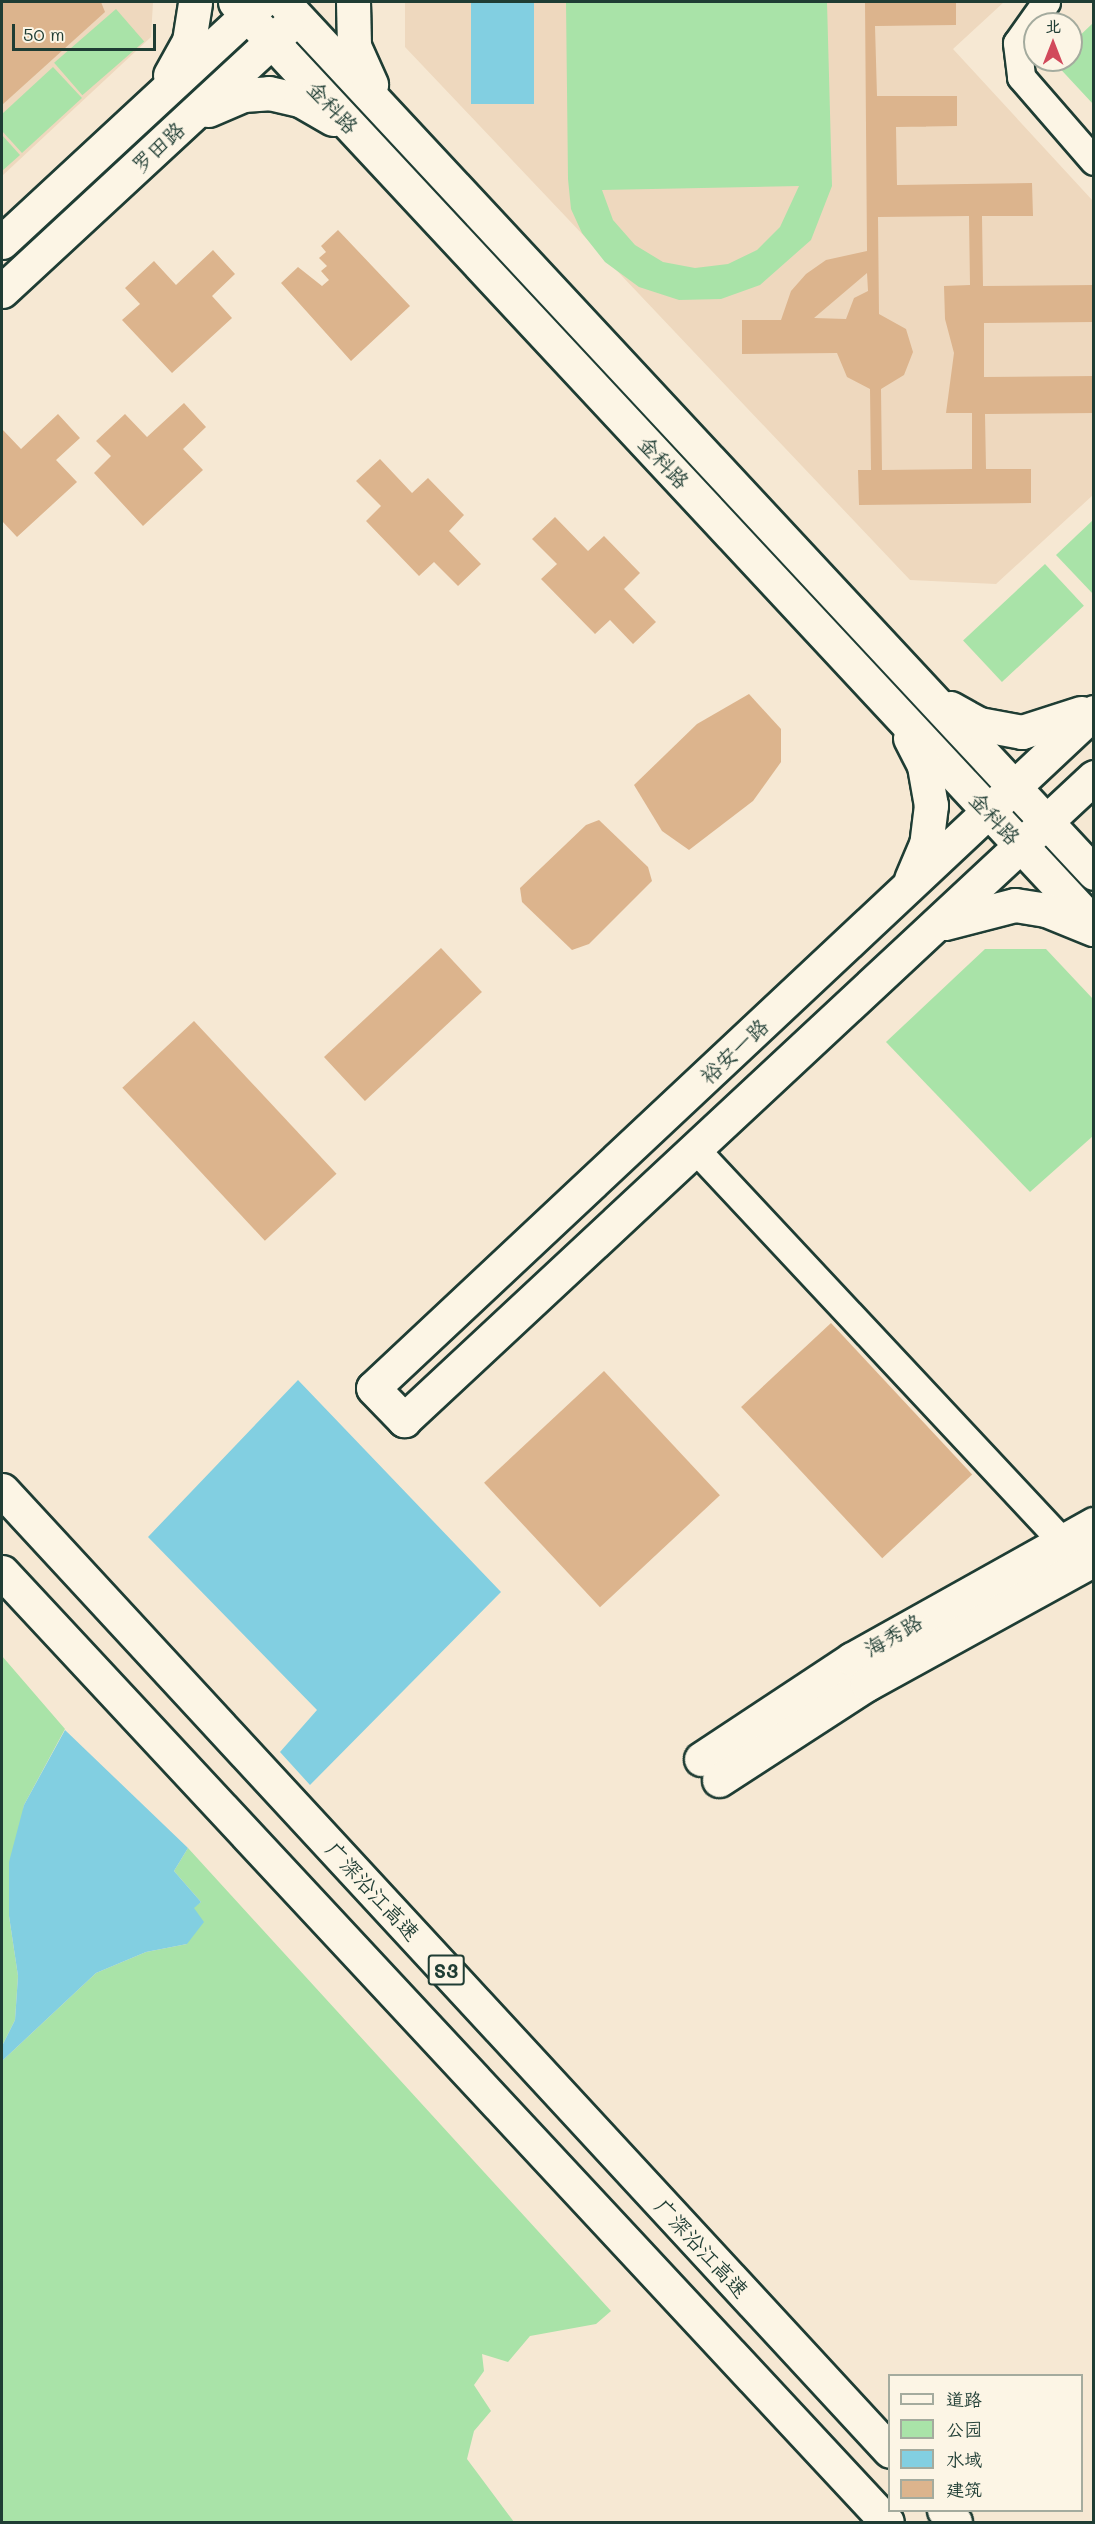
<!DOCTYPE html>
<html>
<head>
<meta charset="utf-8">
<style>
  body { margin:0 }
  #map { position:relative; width:1095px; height:2524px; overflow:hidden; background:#f6e8d3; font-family:Mali,"LXGW WenKai TC",sans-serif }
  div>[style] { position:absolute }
  .built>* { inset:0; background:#eed8be }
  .green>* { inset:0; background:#a9e3a8; transform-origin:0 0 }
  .water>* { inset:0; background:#82cfe1; transform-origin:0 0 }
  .building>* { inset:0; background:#dcb48d; transform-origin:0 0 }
  .roads { filter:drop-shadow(2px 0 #1f3d34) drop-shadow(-2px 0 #1f3d34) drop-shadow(0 2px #1f3d34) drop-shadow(0 -2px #1f3d34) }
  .minor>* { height:27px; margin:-13.5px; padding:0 13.5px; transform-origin:13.5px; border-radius:13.5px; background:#fcf5e5 }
  .major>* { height:33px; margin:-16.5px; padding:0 16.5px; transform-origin:16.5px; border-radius:16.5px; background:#fcf5e5 }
  .highway>* { height:33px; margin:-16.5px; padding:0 16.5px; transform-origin:16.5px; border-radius:16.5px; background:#fcf5e5 }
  span { translate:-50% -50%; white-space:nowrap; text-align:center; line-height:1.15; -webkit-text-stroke:6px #fcf5e5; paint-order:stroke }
  .shield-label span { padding:2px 4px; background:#fcf5e5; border:2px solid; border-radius:4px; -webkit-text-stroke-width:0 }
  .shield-label { font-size:20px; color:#1f3d34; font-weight:700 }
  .street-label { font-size:21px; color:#1f3d34 }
  .frame { position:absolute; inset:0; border:3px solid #1f3d34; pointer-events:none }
  .legend { position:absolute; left:888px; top:2374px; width:195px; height:138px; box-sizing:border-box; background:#fcf5e5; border:2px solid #a4ab9e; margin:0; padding:8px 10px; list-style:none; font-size:18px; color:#1f3d34 }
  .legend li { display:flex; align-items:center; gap:12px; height:30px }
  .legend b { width:30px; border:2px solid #a4ab9e }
  .north { position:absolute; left:1023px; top:12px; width:60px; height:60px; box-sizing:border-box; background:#fcf5e5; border:2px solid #a4ab9e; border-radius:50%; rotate:0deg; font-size:16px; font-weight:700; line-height:24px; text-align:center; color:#1f3d34 }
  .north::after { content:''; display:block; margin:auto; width:21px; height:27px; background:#d1495b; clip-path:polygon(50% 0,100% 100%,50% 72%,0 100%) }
  .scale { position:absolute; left:12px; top:24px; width:144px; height:27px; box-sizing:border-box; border:3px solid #1f3d34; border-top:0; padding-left:8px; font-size:18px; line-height:21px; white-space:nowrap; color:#1f3d34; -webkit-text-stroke:4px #fcf5e5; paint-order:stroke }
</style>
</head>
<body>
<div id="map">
  <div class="built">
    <i style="clip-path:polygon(2px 2px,153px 2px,151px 37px,2px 176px)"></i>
    <i style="clip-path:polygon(405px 2px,1004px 2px,953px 49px,1093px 201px,1093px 495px,996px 584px,910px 580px,405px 47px)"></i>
  </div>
  <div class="green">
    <i style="clip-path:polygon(evenodd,566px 2px,827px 2px,832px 186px,811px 240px,760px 285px,721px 299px,679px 300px,639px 287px,605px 262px,582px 233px,571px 209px,568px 179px,566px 2px,799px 186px,780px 227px,757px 250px,728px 264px,695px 268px,663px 262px,635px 245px,613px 220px,602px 190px,799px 186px)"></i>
    <i style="left:116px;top:9px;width:43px;height:82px;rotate:49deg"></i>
    <i style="clip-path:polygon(1093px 23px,1093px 104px,1053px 61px,1071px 60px,1071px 44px)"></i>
    <i style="clip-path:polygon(53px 67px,82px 98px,22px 153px,2px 131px,2px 114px)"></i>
    <i style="clip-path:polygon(2px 135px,20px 155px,2px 171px)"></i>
    <i style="clip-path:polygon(1093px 520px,1093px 594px,1056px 555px)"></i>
    <i style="left:1045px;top:564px;width:57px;height:112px;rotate:47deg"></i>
    <i style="clip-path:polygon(985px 949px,1046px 949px,1093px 999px,1093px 1136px,1030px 1192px,886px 1042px)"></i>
    <i style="clip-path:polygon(2px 1656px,65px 1729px,24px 1805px,9px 1916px,18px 1976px,15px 2020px,2px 2046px)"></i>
    <i style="clip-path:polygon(188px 1848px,611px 2311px,596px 2324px,530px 2336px,508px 2362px,482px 2354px,484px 2371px,474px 2385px,491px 2411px,474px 2431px,467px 2459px,514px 2522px,2px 2522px,2px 2061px,96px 1973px,146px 1952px,187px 1944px,194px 1907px,201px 1902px,174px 1871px)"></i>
  </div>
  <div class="water">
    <i style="left:471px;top:2px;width:63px;height:102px"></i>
    <i style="clip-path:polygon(298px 1380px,501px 1592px,310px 1785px,280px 1752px,317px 1710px,148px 1537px)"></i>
    <i style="clip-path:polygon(65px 1730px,188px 1848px,174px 1871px,201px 1902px,194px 1908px,204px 1922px,187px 1944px,146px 1952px,96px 1973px,2px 2061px,2px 2046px,15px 2020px,18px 1976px,9px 1916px,9px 1862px,24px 1805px)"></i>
  </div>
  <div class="building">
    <i style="clip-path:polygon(2px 2px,101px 2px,105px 12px,2px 105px)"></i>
    <i style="clip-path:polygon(evenodd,865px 2px,956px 2px,956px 25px,875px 26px,877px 96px,957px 96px,957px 126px,896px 127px,897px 185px,1032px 183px,1033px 216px,982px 216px,983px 286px,1094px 285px,1094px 322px,984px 323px,984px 377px,1094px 376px,1094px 413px,985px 414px,986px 469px,1031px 469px,1031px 503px,859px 505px,858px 470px,871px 470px,870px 389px,847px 377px,837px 353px,742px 354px,742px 320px,781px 320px,791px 291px,806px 274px,826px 260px,867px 251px,865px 2px,969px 216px,970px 285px,944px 286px,945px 319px,954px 353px,946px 413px,972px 413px,972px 469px,882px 470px,881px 389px,904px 375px,913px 352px,906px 329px,879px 314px,878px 217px,969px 216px,865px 2px,867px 273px,868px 291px,854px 298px,846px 319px,814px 318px,867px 273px)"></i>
    <i style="clip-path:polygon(338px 230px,410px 306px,351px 361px,281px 283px,298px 267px,322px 286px,329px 280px,321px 271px,327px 266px,319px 258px,326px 252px,321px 246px)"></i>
    <i style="clip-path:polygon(213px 250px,235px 274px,212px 296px,232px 318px,172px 373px,122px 320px,140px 304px,125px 288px,154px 261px,176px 285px)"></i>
    <i style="clip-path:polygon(184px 403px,206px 427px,183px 449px,203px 470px,143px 526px,94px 473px,111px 456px,96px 441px,125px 414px,147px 437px)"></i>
    <i style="clip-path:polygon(58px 414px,80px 438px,56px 460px,77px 482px,17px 537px,2px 521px,2px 429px,21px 449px)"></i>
    <i style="clip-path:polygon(380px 459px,412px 493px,428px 478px,464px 515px,449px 531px,481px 564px,458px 586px,434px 562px,419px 576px,366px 521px,381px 506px,356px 481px)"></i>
    <i style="clip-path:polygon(555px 517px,588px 551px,604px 536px,640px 573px,624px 589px,656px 622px,633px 644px,610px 620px,595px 634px,541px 579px,557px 564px,532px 539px)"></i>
    <i style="clip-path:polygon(749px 694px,781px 729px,781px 762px,753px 801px,689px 850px,662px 831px,634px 785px,697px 724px)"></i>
    <i style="clip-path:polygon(599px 820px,648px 867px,652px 881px,589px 944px,572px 950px,522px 902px,520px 888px,586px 825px)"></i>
    <i style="left:441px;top:948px;width:60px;height:160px;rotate:47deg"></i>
    <i style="left:194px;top:1021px;width:209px;height:98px;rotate:47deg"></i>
    <i style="left:831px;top:1323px;width:207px;height:123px;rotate:47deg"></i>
    <i style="left:604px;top:1371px;width:170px;height:164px;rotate:47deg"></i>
  </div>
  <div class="roads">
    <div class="minor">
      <i style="left:1046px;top:2px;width:50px;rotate:125.3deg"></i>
      <i style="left:1017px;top:43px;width:34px;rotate:83deg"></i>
      <i style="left:1021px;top:77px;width:111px;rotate:49deg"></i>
      <i style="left:697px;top:1151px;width:534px;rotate:46.9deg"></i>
    </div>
    <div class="major">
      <i style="left:235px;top:2px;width:1260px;rotate:47.03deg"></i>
      <i style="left:283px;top:2px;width:1190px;rotate:47.04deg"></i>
      <i style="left:353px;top:2px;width:44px;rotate:88.7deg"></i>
      <i style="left:354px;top:46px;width:42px;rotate:65.9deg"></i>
      <i style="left:170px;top:75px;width:39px;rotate:-61deg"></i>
      <i style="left:189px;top:41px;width:39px;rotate:-81deg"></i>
      <i style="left:208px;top:110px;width:38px;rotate:-23deg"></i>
      <i style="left:243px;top:95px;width:26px;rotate:-4deg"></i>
      <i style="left:269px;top:93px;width:32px;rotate:13deg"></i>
      <i style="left:300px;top:100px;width:38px;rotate:30deg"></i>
      <i style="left:2px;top:242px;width:353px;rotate:-42.8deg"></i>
      <i style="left:2px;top:291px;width:388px;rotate:-42.8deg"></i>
      <i style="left:950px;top:708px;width:33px;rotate:29deg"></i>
      <i style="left:979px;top:724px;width:44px;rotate:10.5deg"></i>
      <i style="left:1022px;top:732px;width:62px;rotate:-17.9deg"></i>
      <i style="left:1094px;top:712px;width:988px;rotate:136.84deg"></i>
      <i style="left:373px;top:1388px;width:45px;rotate:45.9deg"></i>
      <i style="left:404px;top:1420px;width:943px;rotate:-42.98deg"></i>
      <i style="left:910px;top:738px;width:31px;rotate:63deg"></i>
      <i style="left:924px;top:766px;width:40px;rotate:80deg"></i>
      <i style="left:931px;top:805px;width:39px;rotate:97deg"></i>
      <i style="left:926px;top:844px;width:38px;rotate:113deg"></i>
      <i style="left:945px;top:923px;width:72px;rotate:-14.4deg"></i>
      <i style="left:1015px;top:905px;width:31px;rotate:9deg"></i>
      <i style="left:1046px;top:910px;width:51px;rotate:22deg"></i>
      <i style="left:701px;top:1759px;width:181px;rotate:-33.5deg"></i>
      <i style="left:852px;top:1659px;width:277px;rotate:-29.2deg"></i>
      <i style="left:719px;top:1780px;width:176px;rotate:-33deg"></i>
      <i style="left:867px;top:1684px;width:259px;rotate:-28.8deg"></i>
    </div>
    <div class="highway">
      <i style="left:2px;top:1490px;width:1308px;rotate:47.26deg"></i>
      <i style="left:2px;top:1572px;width:1298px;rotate:47.03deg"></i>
      <i style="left:944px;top:2510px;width:16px;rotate:47deg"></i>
    </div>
  </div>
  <div class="shield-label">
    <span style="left:446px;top:1970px">S3</span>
  </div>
  <div class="street-label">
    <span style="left:333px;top:107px;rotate:47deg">金科路</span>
    <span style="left:158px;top:147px;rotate:-43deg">罗田路</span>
    <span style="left:664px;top:462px;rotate:47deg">金科路</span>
    <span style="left:995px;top:818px;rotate:47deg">金科路</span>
    <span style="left:734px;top:1051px;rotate:-43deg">裕安一路</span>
    <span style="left:893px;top:1635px;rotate:-30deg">海秀路</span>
    <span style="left:373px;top:1891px;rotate:47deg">广深沿江高速</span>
    <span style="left:702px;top:2248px;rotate:47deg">广深沿江高速</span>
  </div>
  <div class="frame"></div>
  <ul class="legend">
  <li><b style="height:8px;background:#fcf5e5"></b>道路</li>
  <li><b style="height:16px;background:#a9e3a8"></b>公园</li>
  <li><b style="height:16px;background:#82cfe1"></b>水域</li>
  <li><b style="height:16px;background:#dcb48d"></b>建筑</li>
  </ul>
  <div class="north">北</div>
  <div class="scale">50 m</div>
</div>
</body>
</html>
